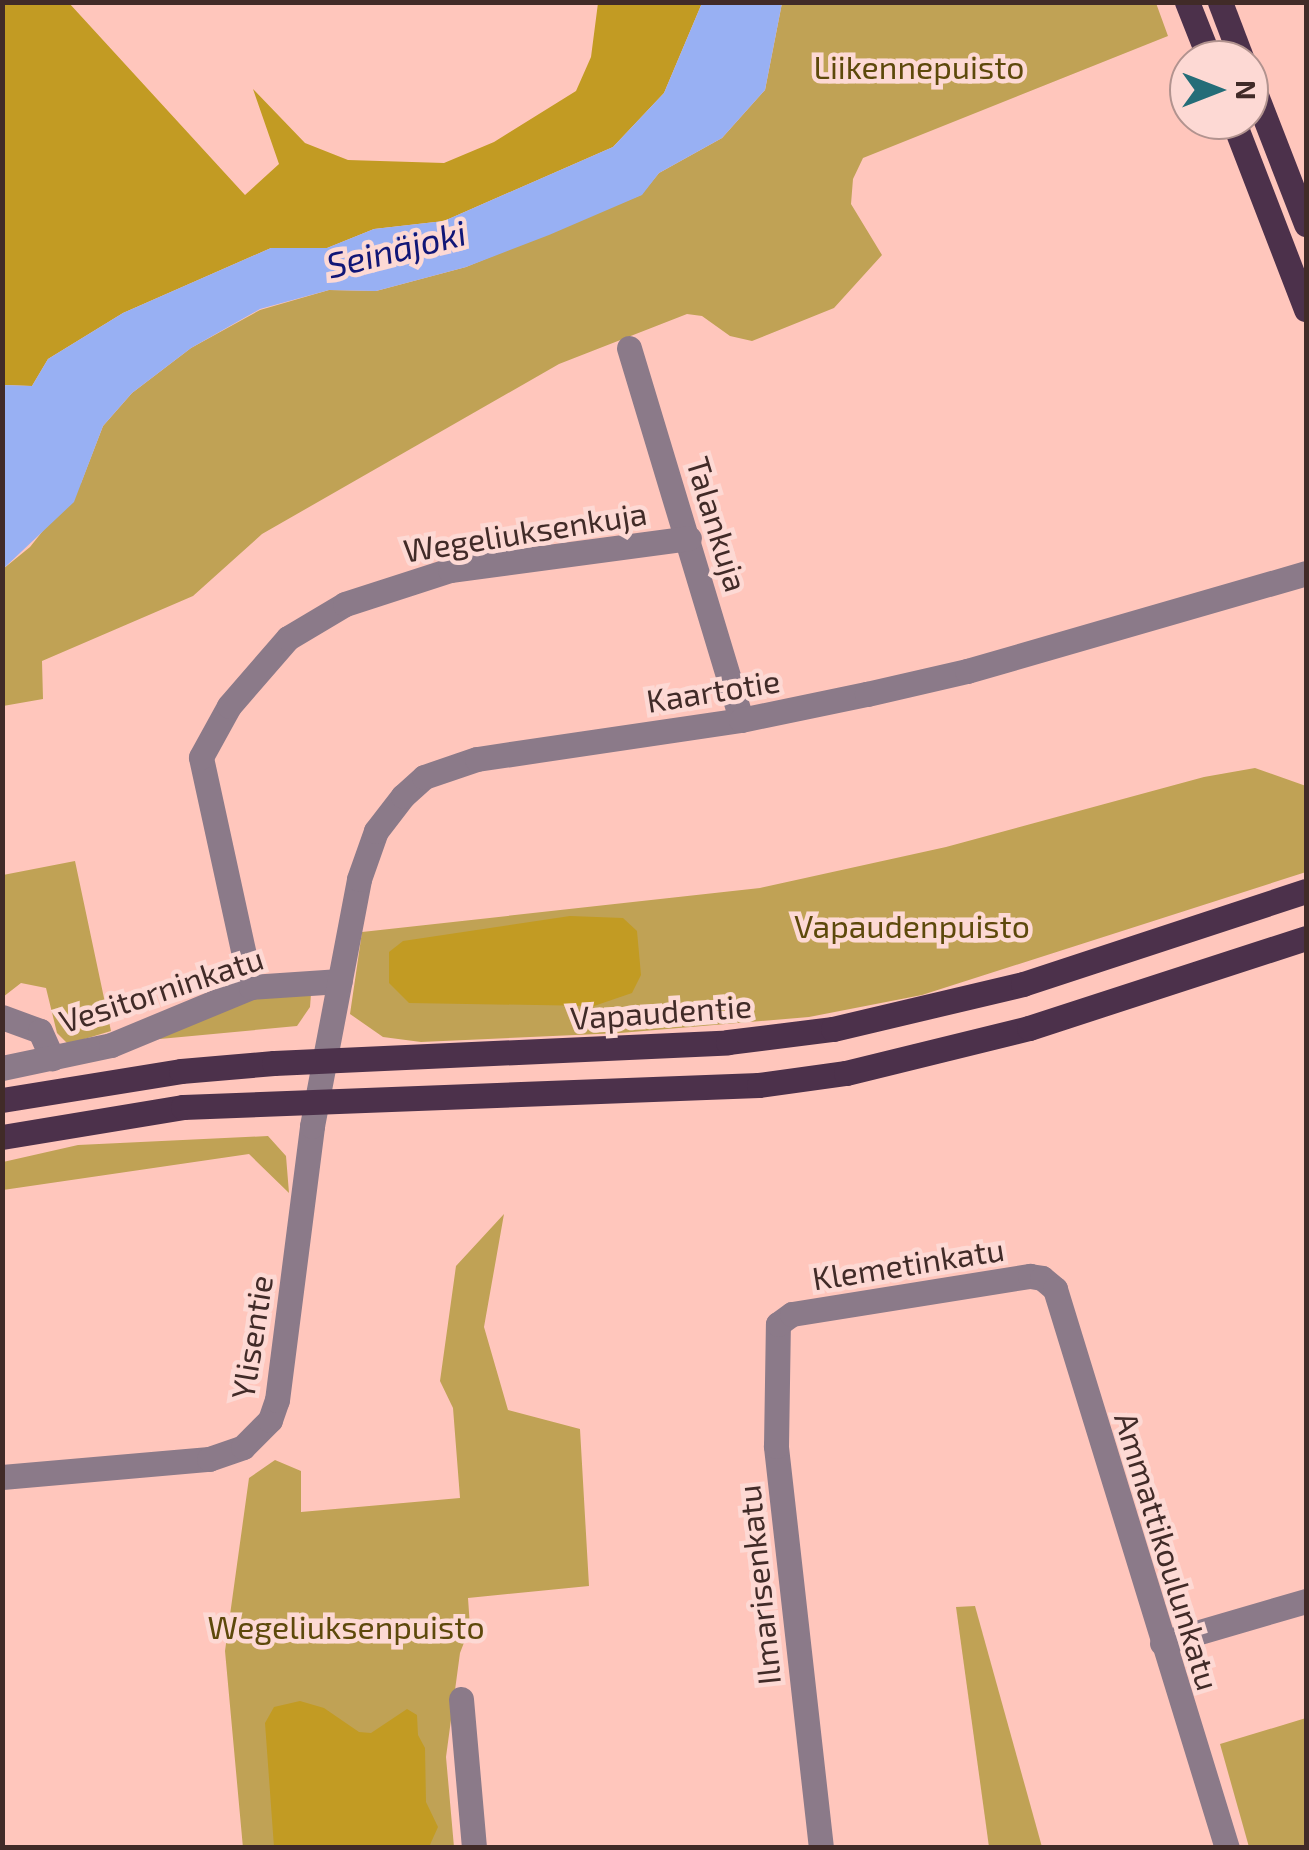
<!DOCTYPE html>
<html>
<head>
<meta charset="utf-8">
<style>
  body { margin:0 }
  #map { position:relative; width:1309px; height:1850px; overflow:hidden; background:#ffc6bc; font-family:"Exo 2",sans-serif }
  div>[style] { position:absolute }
  .green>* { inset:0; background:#c0a255 }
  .forest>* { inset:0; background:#c29b23 }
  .water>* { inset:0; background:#98b0f3 }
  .minor>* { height:25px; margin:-12.5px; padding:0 12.5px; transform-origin:12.5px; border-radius:12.5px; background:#8b7a89 }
  .major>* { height:25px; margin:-12.5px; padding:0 12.5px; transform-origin:12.5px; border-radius:12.5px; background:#4c314b }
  span { translate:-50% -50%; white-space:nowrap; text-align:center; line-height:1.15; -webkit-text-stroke:9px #fdd9d4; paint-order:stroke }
  .park-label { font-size:32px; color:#5d490b }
  .street-label { font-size:32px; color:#412b28 }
  .water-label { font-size:35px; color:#111677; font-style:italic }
  .frame { position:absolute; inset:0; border:5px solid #412b28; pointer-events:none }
  .north { position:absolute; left:1169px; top:40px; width:100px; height:100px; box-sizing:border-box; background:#fdd9d4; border:2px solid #b2938f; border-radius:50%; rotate:90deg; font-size:28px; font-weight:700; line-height:40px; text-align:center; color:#412b28 }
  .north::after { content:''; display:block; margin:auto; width:35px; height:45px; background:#246d78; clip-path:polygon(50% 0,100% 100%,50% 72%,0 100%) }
</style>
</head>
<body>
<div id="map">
  <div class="green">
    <i style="clip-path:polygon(782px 3px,1156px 3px,1168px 36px,863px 158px,853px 179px,851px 204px,882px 255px,834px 308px,752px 341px,730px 336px,702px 316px,687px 314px,559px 364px,262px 534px,193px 596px,42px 661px,43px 699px,3px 706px,3px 569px,30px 547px,81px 483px,103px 426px,132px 393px,191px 348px,260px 310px,329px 290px,376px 291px,466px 267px,641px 195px,659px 173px,722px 138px,765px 90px)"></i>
    <i style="clip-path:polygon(1255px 768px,1306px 786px,1306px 872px,922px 995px,809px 1017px,620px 1033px,421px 1042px,383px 1037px,350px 1014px,362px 932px,760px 888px,946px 847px,1204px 777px)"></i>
    <i style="clip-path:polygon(75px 861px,111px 1031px,68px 1044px,57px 1033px,46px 988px,21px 983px,3px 997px,3px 875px)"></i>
    <i style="clip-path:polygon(311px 994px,310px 1007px,297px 1026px,149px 1040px,254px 997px)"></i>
    <i style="clip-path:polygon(268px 1136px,286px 1156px,289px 1193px,249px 1154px,3px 1190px,3px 1162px,78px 1145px)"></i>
    <i style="clip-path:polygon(504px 1214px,484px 1327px,508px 1410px,580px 1429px,589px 1586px,468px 1598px,470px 1627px,460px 1653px,446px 1757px,454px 1847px,243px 1848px,225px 1651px,249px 1478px,275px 1460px,301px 1471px,301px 1512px,460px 1498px,453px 1408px,440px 1381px,456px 1266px)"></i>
    <i style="clip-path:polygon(975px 1606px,1042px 1847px,989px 1847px,956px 1607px)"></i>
    <i style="clip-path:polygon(1306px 1718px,1306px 1847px,1249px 1847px,1220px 1744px)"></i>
  </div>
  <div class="forest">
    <i style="clip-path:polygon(3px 3px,69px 3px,245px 195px,279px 164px,253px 89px,305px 143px,348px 160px,444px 163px,494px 142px,576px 91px,591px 57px,598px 3px,702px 3px,664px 93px,613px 147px,444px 221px,374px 229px,327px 248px,271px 248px,123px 313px,48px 359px,32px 386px,3px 385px)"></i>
    <i style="clip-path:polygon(570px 916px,623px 918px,637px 931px,641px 975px,632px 993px,594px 1006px,409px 1003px,389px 983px,389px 952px,403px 941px)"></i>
    <i style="clip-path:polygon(300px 1701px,324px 1708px,359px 1732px,371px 1733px,407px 1709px,417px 1715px,418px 1735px,425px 1748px,426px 1802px,438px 1827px,429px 1847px,274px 1847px,265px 1723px,274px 1707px)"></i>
  </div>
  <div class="water">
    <i style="clip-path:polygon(702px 3px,782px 3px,765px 90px,722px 138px,659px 173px,642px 195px,549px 235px,466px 267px,376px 291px,329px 290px,260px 309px,191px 348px,132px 393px,103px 426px,74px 502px,3px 569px,3px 385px,32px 386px,48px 359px,123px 313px,271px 248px,327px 248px,374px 229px,444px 221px,613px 147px,664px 93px)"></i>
  </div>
  <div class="minor">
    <i style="left:629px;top:348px;width:388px;rotate:73.2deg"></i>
    <i style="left:251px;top:987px;width:235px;rotate:-102.3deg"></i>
    <i style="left:201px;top:757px;width:58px;rotate:-61.2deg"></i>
    <i style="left:229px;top:706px;width:90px;rotate:-49.1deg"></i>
    <i style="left:288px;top:638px;width:66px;rotate:-30.8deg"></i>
    <i style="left:345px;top:604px;width:110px;rotate:-17.9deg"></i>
    <i style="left:450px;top:570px;width:241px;rotate:-7.6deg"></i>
    <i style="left:2px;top:1017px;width:40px;rotate:20.2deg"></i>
    <i style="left:40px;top:1031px;width:30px;rotate:66deg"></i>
    <i style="left:2px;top:1068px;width:111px;rotate:-11.9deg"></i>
    <i style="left:111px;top:1045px;width:152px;rotate:-22.5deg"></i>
    <i style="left:251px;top:987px;width:89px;rotate:-3.9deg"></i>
    <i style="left:2px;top:1477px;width:208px;rotate:-5deg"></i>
    <i style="left:209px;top:1459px;width:36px;rotate:-19deg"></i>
    <i style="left:243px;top:1447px;width:38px;rotate:-45deg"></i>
    <i style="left:270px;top:1420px;width:21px;rotate:-71deg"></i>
    <i style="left:277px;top:1400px;width:276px;rotate:-82.7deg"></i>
    <i style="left:312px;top:1126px;width:251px;rotate:-79.2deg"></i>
    <i style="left:359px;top:879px;width:51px;rotate:-70.5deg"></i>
    <i style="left:376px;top:831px;width:44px;rotate:-52.4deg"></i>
    <i style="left:403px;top:796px;width:28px;rotate:-42deg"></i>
    <i style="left:424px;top:777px;width:56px;rotate:-18.8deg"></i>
    <i style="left:477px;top:759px;width:267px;rotate:-8.4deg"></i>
    <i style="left:741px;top:720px;width:129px;rotate:-11.7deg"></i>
    <i style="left:867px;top:694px;width:103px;rotate:-13deg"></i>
    <i style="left:967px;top:671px;width:353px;rotate:-16.1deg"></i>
    <i style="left:1162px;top:1643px;width:150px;rotate:-16.3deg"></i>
    <i style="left:461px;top:1699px;width:150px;rotate:85deg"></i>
    <i style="left:821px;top:1848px;width:405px;rotate:-96.4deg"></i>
    <i style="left:776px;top:1446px;width:122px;rotate:-89.1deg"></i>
    <i style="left:778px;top:1324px;width:17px;rotate:-36deg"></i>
    <i style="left:792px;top:1314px;width:241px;rotate:-9.1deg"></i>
    <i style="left:1030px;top:1276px;width:12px;rotate:9deg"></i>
    <i style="left:1042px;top:1278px;width:17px;rotate:40deg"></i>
    <i style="left:1055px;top:1289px;width:585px;rotate:72.9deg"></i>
  </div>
  <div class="major">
    <i style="left:1187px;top:2px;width:62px;rotate:68.4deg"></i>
    <i style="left:1220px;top:2px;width:62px;rotate:69.2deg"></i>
    <i style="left:1249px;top:77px;width:158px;rotate:68.8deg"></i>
    <i style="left:1233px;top:120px;width:203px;rotate:68.9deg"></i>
    <i style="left:2px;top:1100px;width:181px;rotate:-9.2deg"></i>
    <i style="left:181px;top:1071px;width:93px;rotate:-4.9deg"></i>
    <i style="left:274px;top:1063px;width:454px;rotate:-2.6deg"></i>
    <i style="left:728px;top:1042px;width:106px;rotate:-7.1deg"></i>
    <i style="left:833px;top:1029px;width:195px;rotate:-13.3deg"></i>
    <i style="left:1023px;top:984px;width:298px;rotate:-18.2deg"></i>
    <i style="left:2px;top:1137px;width:183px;rotate:-9.4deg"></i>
    <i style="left:183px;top:1107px;width:576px;rotate:-2.19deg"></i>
    <i style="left:759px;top:1085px;width:88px;rotate:-7.9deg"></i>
    <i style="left:846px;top:1073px;width:188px;rotate:-13.8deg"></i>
    <i style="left:1029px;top:1028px;width:291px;rotate:-18deg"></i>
  </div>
  <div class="park-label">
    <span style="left:919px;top:66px">Liikennepuisto</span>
    <span style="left:912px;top:925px">Vapaudenpuisto</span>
    <span style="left:346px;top:1626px">Wegeliuksenpuisto</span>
  </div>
  <div class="street-label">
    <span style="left:718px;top:524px;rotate:73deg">Talankuja</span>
    <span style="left:525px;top:531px;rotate:-9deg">Wegeliuksenkuja</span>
    <span style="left:713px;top:690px;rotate:-9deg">Kaartotie</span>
    <span style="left:161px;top:989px;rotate:-18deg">Vesitorninkatu</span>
    <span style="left:661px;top:1011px;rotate:-4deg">Vapaudentie</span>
    <span style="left:908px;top:1263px;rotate:-9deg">Klemetinkatu</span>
    <span style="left:251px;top:1337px;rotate:-81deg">Ylisentie</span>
    <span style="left:1168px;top:1551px;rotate:73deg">Ammattikoulunkatu</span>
    <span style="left:758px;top:1585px;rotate:-96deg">Ilmarisenkatu</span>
  </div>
  <div class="water-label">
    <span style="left:396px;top:248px;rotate:-14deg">Seinäjoki</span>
  </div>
  <div class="frame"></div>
  <div class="north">N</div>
</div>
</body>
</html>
